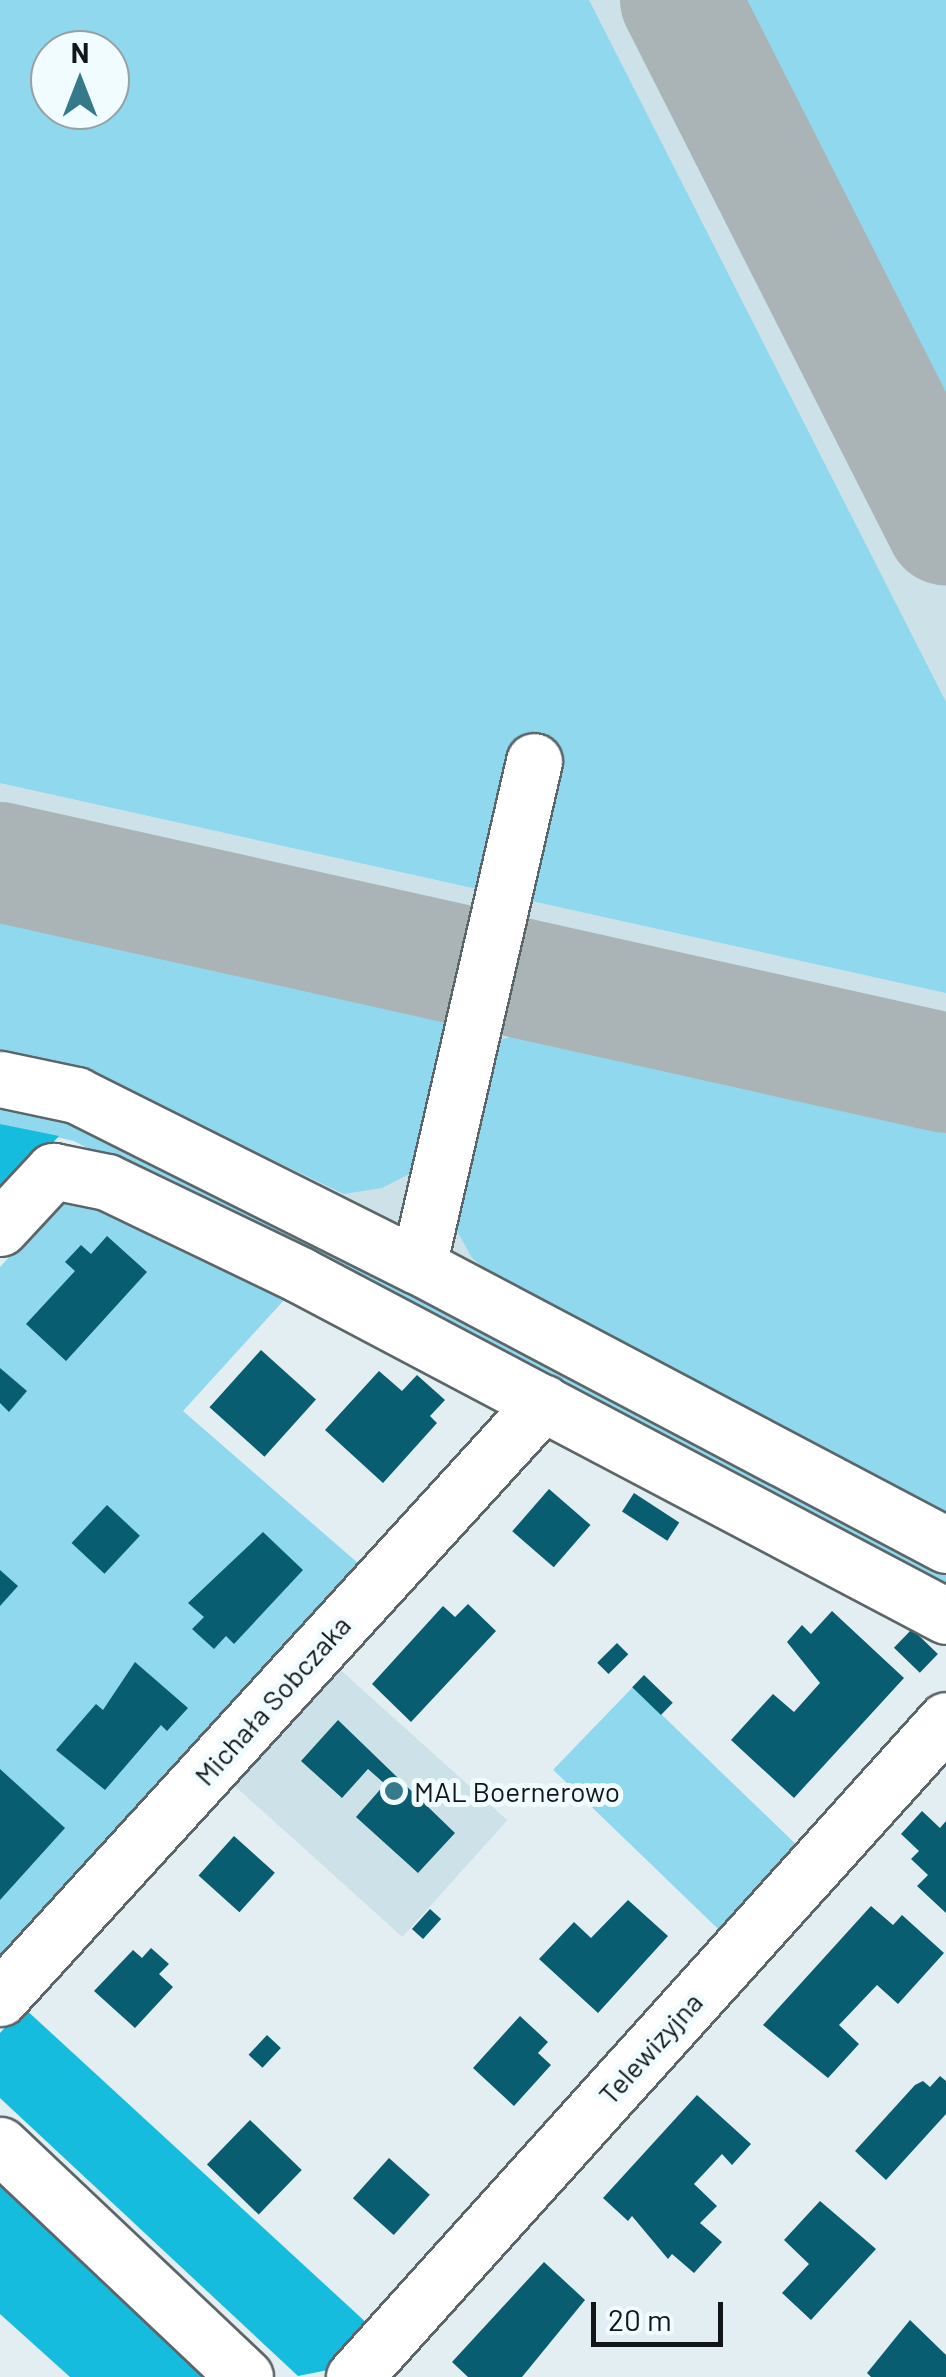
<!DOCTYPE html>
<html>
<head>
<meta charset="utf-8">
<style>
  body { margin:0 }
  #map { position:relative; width:946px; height:2377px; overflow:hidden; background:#e3eef2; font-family:Barlow,sans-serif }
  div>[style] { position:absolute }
  .built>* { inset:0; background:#cde2e8; transform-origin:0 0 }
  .green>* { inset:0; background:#8fd8ed; transform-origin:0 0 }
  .forest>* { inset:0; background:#15bcde }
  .taxiway>* { height:120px; margin:-60px; padding:0 60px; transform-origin:60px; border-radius:60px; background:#aab4b7 }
  .building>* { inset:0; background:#085e70; transform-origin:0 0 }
  .roads { filter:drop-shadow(2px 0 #5c6669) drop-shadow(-2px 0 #5c6669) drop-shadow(0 2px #5c6669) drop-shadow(0 -2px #5c6669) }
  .minor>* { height:55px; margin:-27.5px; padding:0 27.5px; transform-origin:27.5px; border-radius:27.5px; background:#fff }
  .dots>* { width:28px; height:28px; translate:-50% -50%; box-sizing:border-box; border:5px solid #f0fcff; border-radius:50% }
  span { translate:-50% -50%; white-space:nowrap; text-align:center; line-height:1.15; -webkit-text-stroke:10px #f0fcff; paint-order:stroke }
  .street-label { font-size:28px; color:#121618 }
  .poi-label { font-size:28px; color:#121618 }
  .left { translate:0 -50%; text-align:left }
  .north { position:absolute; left:30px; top:30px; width:100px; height:100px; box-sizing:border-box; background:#f0fcff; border:2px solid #97a0a3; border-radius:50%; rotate:0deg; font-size:28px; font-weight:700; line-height:40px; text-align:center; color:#121618 }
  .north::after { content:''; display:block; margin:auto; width:35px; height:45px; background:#36798a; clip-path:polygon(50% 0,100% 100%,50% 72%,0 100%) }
  .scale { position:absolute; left:591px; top:2302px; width:132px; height:45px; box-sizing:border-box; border:5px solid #121618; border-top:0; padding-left:12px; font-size:30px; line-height:35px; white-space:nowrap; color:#121618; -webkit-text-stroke:8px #f0fcff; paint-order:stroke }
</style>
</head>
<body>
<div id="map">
  <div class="built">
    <i style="clip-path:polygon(evenodd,0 0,946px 0,946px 1594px,74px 1141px,0 1124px,0 0,50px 50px,110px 50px,110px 110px,50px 110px,50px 50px)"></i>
    <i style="left:335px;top:1665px;width:232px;height:157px;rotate:42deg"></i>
  </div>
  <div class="green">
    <i style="clip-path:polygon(evenodd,0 0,589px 0,946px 702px,946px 993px,0 783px,0 0,50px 50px,110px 50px,110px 110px,50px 110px,50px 50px)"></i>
    <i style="clip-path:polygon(741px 0,946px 0,946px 408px)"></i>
    <i style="clip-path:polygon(0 921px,443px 1019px,456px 1041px,419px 1169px,382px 1188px,344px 1194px,105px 1080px,0 1053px)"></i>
    <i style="clip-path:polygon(525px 1033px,946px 1129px,946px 1512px,507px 1286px,472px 1258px,457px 1231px,456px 1198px,486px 1063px,502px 1039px)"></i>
    <i style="clip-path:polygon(0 1087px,946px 1552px,946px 1594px,74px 1141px,0 1124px)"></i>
    <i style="clip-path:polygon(65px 1196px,97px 1200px,285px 1299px,183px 1411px,359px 1564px,0 1959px,0 1267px)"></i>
    <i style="left:633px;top:1687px;width:233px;height:115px;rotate:44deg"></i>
  </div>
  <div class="forest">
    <i style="clip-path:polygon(0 1124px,59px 1136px,0 1200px)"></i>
    <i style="clip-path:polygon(23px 2007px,370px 2326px,328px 2370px,298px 2376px,0 2098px,0 2033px)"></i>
    <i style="clip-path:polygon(0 2176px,218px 2377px,70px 2377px,0 2314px)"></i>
  </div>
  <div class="taxiway">
    <i style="left:680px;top:0;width:589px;rotate:63.13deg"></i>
    <i style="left:0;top:862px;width:969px;rotate:12.57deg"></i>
  </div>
  <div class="building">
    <i style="clip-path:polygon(107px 1236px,147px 1272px,66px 1361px,26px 1324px,75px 1271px,65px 1262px,81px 1245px,91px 1254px)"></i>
    <i style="left:261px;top:1350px;width:74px;height:77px;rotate:42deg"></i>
    <i style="clip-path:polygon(0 1368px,27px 1391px,9px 1412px,0 1403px)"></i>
    <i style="clip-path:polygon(379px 1371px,402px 1391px,417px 1375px,445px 1400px,430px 1416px,437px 1423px,383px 1483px,325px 1430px)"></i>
    <i style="left:549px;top:1489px;width:55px;height:56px;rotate:41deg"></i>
    <i style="left:634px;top:1493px;width:54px;height:22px;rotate:33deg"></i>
    <i style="left:107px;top:1505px;width:45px;height:52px;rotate:43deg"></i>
    <i style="clip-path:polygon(263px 1532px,303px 1570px,234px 1644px,226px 1636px,214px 1649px,192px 1629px,204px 1617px,188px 1603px)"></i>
    <i style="clip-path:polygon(0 1570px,18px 1586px,0 1606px)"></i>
    <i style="clip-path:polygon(468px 1604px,496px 1631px,411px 1722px,372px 1684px,443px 1606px,455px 1617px)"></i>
    <i style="clip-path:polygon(832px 1611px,904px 1678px,794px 1798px,731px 1740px,773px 1694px,794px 1712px,820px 1683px,787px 1642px,802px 1625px,811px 1634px)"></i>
    <i style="left:912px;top:1629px;width:36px;height:26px;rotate:44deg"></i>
    <i style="left:617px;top:1643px;width:16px;height:28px;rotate:45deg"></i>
    <i style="clip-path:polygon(135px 1662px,188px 1708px,167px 1731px,161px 1725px,105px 1790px,56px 1750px,96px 1704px,103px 1710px)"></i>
    <i style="left:644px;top:1675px;width:40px;height:17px;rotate:44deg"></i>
    <i style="clip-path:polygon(338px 1720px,455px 1833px,418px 1873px,356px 1817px,385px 1784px,368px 1769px,342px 1798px,301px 1761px)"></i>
    <i style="clip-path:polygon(0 1769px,65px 1828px,0 1900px)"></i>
    <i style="clip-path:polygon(922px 1811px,940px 1828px,946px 1821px,946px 1913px,917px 1886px,928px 1875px,911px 1859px,919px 1851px,901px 1834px)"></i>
    <i style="left:234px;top:1836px;width:55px;height:53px;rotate:42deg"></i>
    <i style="clip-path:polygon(628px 1900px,668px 1936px,598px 2013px,539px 1959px,574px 1922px,591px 1938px)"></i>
    <i style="clip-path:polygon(871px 1906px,893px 1925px,902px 1915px,944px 1953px,898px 2004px,877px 1985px,839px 2025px,859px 2044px,828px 2078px,763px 2025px)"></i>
    <i style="left:430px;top:1909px;width:15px;height:27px;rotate:42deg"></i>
    <i style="clip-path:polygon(151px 1948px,169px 1964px,159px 1974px,173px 1987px,135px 2028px,94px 1991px,133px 1950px,142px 1958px)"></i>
    <i style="clip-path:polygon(520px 2016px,548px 2042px,538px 2053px,551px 2065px,514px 2106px,473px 2068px)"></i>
    <i style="left:267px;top:2035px;width:19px;height:27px;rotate:43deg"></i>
    <i style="clip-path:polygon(940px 2076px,946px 2081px,946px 2114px,886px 2180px,855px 2151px,915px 2085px,923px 2081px,930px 2087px)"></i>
    <i style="clip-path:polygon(697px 2095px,751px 2144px,732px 2165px,722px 2154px,694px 2184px,717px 2206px,700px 2223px,722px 2242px,694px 2273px,672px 2254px,668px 2259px,632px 2216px,628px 2221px,603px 2198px)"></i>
    <i style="left:250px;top:2120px;width:72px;height:62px;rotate:44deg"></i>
    <i style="left:389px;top:2158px;width:55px;height:54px;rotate:42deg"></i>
    <i style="clip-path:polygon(820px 2201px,876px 2249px,811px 2320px,782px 2293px,809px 2264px,784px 2240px)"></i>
    <i style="clip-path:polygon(544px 2262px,585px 2300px,522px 2377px,468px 2377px,452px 2362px)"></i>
    <i style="clip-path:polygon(910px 2320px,946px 2355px,946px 2377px,871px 2377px,867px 2373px)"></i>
  </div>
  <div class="roads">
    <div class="minor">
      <i style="left:0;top:1079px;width:78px;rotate:11.9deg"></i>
      <i style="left:76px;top:1095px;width:382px;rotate:26.6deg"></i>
      <i style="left:418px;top:1266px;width:597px;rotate:27.85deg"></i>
      <i style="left:0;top:1228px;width:78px;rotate:-47.1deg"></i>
      <i style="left:53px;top:1171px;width:55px;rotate:11.5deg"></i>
      <i style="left:107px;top:1182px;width:214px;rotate:25.7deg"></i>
      <i style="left:300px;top:1275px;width:730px;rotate:27.83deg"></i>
      <i style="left:418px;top:1266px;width:518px;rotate:-77.06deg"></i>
      <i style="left:0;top:1998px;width:806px;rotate:-47.62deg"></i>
      <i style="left:0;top:2145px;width:337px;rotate:43.4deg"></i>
      <i style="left:354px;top:2377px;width:884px;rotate:-47.98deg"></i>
    </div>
  </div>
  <div class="dots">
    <i style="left:394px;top:1791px;background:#36798a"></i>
  </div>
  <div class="street-label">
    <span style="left:272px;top:1700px;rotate:-48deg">Michała Sobczaka</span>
    <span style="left:650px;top:2048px;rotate:-48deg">Telewizyjna</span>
  </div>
  <div class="poi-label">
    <span class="left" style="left:414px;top:1791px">MAL Boernerowo</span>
  </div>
  <div class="north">N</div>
  <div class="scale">20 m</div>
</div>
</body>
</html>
